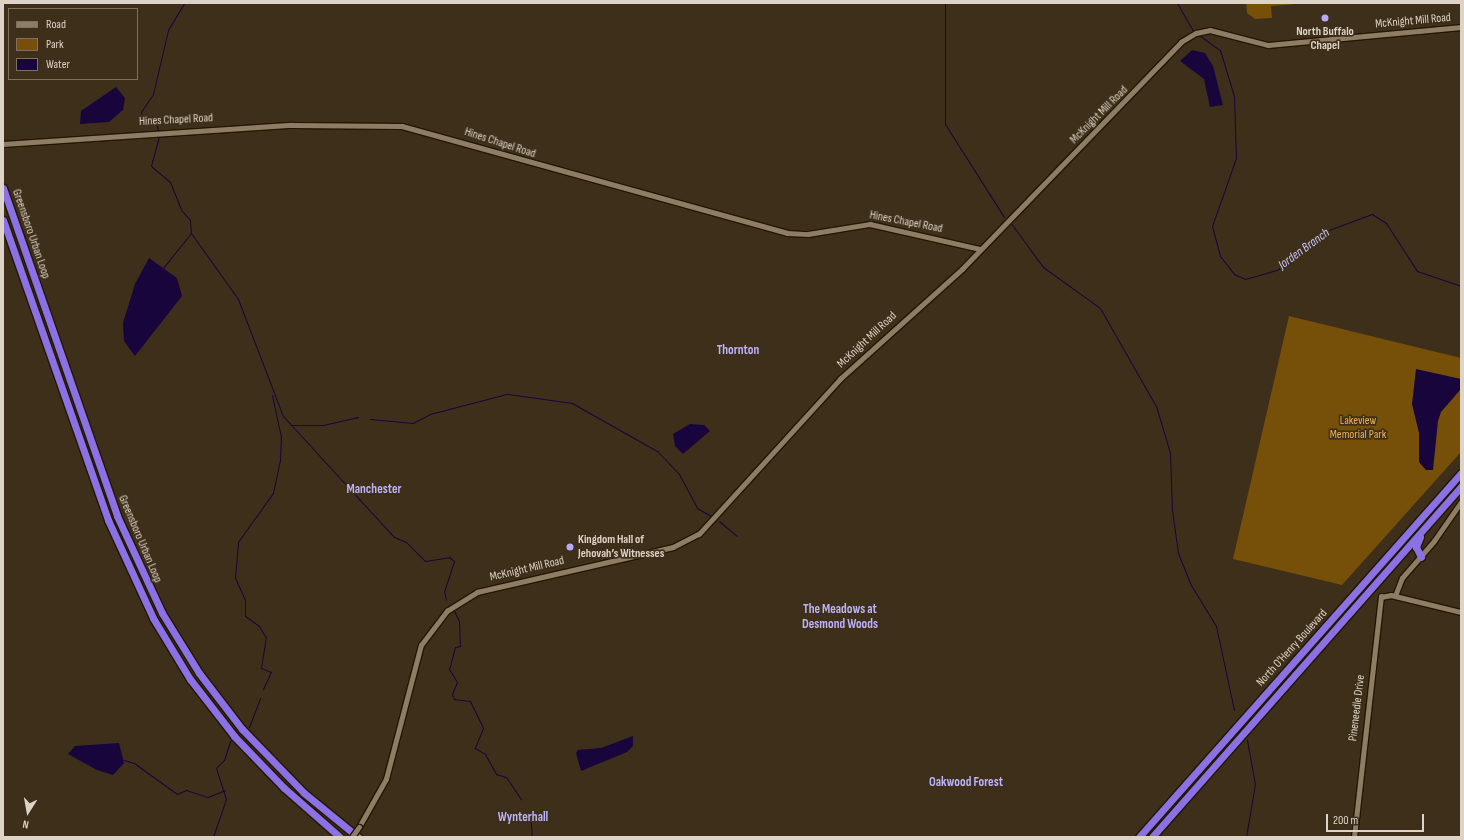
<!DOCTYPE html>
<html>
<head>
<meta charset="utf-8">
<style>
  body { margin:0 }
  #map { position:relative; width:1464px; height:840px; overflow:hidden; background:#3e2f1a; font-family:"Sofia Sans Condensed",sans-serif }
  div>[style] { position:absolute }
  .green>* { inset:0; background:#764f08 }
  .water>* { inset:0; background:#18053c }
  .stream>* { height:1px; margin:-0.5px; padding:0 0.5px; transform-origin:0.5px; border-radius:0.5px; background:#18053c }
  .roads { filter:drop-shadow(1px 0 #241603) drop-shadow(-1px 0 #241603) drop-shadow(0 1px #241603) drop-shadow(0 -1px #241603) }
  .minor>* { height:4.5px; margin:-2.25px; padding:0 2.25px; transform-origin:2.25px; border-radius:2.25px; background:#8e7d65 }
  .highway>* { height:7px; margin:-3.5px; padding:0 3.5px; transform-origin:3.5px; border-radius:3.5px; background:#8a71e4 }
  .bridges { filter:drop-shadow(1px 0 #241603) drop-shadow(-1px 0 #241603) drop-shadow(0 1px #241603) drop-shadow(0 -1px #241603) }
  .minor-bridge>* { height:4.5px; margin:-2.25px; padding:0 2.25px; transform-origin:2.25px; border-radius:2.25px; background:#8e7d65 }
  .dots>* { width:11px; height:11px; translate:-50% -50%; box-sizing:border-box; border:2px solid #3e2f1a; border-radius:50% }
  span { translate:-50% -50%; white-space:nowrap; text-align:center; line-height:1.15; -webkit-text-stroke:3.5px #3e2f1a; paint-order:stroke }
  .street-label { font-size:12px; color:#ddd4c7 }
  .poi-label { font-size:12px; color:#ddd4c7; font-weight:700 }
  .left { translate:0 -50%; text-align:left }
  .park-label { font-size:12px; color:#eeb25a }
  .water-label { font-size:13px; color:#c8c1f7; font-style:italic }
  .neighbourhood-label { font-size:13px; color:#bdb3fa; font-weight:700 }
  .frame { position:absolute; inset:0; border:4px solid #ddd4c7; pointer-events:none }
  .legend { position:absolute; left:8px; top:8px; width:130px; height:72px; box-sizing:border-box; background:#3e2f1a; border:1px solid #7e715f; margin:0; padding:5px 7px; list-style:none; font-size:12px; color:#ddd4c7 }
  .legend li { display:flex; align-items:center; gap:8px; height:20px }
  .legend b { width:20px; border:1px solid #7e715f }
  .north { position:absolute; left:8px; top:792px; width:40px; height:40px; -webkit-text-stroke:3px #3e2f1a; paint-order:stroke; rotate:191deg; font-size:11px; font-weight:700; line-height:16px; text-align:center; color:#ddd4c7 }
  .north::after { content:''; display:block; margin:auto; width:14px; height:18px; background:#ddd4c7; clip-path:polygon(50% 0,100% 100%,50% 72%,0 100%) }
  .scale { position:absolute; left:1326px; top:814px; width:98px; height:18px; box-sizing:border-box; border:2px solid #ddd4c7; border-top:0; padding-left:5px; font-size:12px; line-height:14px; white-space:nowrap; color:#ddd4c7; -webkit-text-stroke:3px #3e2f1a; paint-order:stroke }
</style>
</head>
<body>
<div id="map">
  <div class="green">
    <i style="clip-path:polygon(1246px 3px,1309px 3px,1271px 6px,1272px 18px,1255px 19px,1247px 13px)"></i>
    <i style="clip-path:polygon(1289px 316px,1461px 358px,1461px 452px,1342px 585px,1233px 559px)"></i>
  </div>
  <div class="water">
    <i style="clip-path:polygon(1192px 50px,1205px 53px,1213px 66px,1223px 105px,1210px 107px,1204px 79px,1180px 61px)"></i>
    <i style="clip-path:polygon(116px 87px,125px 98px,123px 110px,109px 122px,80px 124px,81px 111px)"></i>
    <i style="clip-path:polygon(149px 258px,177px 278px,182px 296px,135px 356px,124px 341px,123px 323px,135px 284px)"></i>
    <i style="clip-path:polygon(1416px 369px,1461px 379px,1461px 389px,1441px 412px,1438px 421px,1433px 470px,1426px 470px,1419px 462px,1419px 433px,1412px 404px)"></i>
    <i style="clip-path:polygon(690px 424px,704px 425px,710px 431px,683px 454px,675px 446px,673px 434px)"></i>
    <i style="clip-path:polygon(633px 736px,633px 746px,627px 752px,581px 771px,576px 753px,578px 750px,601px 748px)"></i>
    <i style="clip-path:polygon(119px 743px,124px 763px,113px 775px,97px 770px,68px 754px,75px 746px)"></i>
  </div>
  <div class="stream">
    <i style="left:945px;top:3px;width:121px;rotate:90deg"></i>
    <i style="left:945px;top:124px;width:110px;rotate:57.6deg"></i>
    <i style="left:1177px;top:3px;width:32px;rotate:60deg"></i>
    <i style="left:1199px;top:35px;width:26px;rotate:36deg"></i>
    <i style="left:1220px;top:50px;width:48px;rotate:73.1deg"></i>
    <i style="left:1234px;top:96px;width:62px;rotate:88.2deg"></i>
    <i style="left:1236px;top:158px;width:72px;rotate:109.4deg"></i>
    <i style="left:1212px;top:226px;width:31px;rotate:75deg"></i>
    <i style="left:1220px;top:256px;width:23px;rotate:52deg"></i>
    <i style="left:1234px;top:274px;width:12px;rotate:24deg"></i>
    <i style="left:1245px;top:279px;width:33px;rotate:-16deg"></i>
    <i style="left:1277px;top:270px;width:63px;rotate:-38.5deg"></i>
    <i style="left:1326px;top:231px;width:49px;rotate:-20.3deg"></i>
    <i style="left:1372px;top:214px;width:17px;rotate:33deg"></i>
    <i style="left:1386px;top:223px;width:57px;rotate:57.1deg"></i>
    <i style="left:1417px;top:271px;width:46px;rotate:18.8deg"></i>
    <i style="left:159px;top:133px;width:9px;rotate:-108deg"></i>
    <i style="left:156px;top:124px;width:14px;rotate:-163deg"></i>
    <i style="left:143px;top:120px;width:8px;rotate:-104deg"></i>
    <i style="left:141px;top:112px;width:22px;rotate:-56deg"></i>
    <i style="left:153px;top:94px;width:66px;rotate:-76.8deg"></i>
    <i style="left:168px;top:30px;width:31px;rotate:-59deg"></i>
    <i style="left:159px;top:136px;width:31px;rotate:105deg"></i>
    <i style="left:151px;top:166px;width:25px;rotate:40deg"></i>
    <i style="left:170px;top:182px;width:31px;rotate:68deg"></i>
    <i style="left:182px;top:211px;width:12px;rotate:48deg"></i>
    <i style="left:190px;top:220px;width:13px;rotate:86deg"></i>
    <i style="left:191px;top:233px;width:45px;rotate:128.7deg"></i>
    <i style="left:1010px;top:222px;width:56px;rotate:53.7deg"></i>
    <i style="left:1043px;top:267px;width:70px;rotate:35.7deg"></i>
    <i style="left:1100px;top:308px;width:113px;rotate:60.3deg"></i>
    <i style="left:1156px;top:406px;width:49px;rotate:73.4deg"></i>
    <i style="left:1170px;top:453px;width:57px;rotate:88deg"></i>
    <i style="left:1172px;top:510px;width:43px;rotate:82.1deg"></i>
    <i style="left:1178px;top:553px;width:35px;rotate:68deg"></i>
    <i style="left:1191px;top:585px;width:48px;rotate:58.6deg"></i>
    <i style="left:1216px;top:626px;width:86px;rotate:77.9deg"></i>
    <i style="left:191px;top:233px;width:81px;rotate:54.5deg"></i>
    <i style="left:238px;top:299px;width:125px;rotate:69deg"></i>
    <i style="left:283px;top:416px;width:164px;rotate:47.5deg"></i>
    <i style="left:394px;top:537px;width:13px;rotate:23deg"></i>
    <i style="left:406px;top:542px;width:27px;rotate:45deg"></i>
    <i style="left:425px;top:561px;width:24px;rotate:-9deg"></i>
    <i style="left:449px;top:557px;width:6px;rotate:39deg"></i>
    <i style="left:454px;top:561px;width:32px;rotate:108deg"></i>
    <i style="left:444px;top:591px;width:9px;rotate:77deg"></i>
    <i style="left:370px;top:419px;width:43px;rotate:5.3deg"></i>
    <i style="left:413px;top:423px;width:19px;rotate:-28deg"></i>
    <i style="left:430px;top:414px;width:80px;rotate:-14.6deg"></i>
    <i style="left:507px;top:394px;width:66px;rotate:7.9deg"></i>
    <i style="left:572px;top:403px;width:98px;rotate:29.5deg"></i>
    <i style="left:657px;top:451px;width:32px;rotate:46deg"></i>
    <i style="left:679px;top:474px;width:38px;rotate:62deg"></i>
    <i style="left:697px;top:508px;width:16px;rotate:30deg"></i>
    <i style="left:291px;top:425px;width:32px"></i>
    <i style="left:323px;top:425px;width:36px;rotate:-13deg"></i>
    <i style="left:719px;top:521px;width:23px;rotate:40deg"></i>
    <i style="left:454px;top:611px;width:11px;rotate:63deg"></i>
    <i style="left:459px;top:621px;width:25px;rotate:88deg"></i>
    <i style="left:460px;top:646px;width:5px;rotate:169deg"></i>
    <i style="left:455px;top:647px;width:23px;rotate:105deg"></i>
    <i style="left:449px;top:669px;width:15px;rotate:58deg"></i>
    <i style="left:457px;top:682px;width:13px;rotate:113deg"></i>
    <i style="left:452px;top:694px;width:5px;rotate:68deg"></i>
    <i style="left:454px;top:699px;width:16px;rotate:7deg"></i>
    <i style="left:470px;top:701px;width:30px;rotate:64deg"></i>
    <i style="left:483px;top:728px;width:22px;rotate:112deg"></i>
    <i style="left:475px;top:748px;width:12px;rotate:31deg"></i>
    <i style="left:485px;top:754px;width:23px;rotate:61deg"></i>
    <i style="left:496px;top:774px;width:10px;rotate:17deg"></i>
    <i style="left:506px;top:777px;width:27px;rotate:56deg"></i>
    <i style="left:263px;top:689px;width:19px;rotate:-65deg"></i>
    <i style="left:271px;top:672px;width:11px;rotate:-158deg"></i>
    <i style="left:261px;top:668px;width:30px;rotate:-81deg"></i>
    <i style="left:266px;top:638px;width:14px;rotate:-120deg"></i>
    <i style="left:259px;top:626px;width:17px;rotate:-144deg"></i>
    <i style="left:245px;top:616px;width:16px;rotate:-90deg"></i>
    <i style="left:245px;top:600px;width:24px;rotate:-114deg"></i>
    <i style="left:235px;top:578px;width:36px;rotate:-85deg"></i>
    <i style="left:238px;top:542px;width:60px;rotate:-54.5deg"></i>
    <i style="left:273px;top:493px;width:33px;rotate:-78deg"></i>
    <i style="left:280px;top:461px;width:24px;rotate:-88deg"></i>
    <i style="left:281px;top:437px;width:43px;rotate:-102.1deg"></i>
    <i style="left:249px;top:727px;width:31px;rotate:-69deg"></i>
    <i style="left:124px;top:760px;width:10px;rotate:17deg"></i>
    <i style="left:134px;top:763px;width:53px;rotate:35.8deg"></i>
    <i style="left:177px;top:794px;width:10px;rotate:-24deg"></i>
    <i style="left:186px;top:790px;width:23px;rotate:18deg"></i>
    <i style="left:208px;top:797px;width:18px;rotate:-22deg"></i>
    <i style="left:530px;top:811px;width:26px;rotate:86deg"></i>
    <i style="left:213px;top:837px;width:40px;rotate:-71.1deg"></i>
    <i style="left:226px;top:799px;width:33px;rotate:-108deg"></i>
    <i style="left:216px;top:768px;width:11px;rotate:-45deg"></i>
    <i style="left:224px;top:760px;width:20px;rotate:-72deg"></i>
    <i style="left:1246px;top:837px;width:54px;rotate:-80.4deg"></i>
    <i style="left:1255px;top:784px;width:45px;rotate:-100.3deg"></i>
  </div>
  <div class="roads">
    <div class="minor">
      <i style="left:3px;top:144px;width:289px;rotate:-3.8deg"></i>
      <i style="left:291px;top:125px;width:111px;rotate:0.5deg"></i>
      <i style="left:402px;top:126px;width:400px;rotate:15.5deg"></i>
      <i style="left:787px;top:233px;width:21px;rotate:3deg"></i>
      <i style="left:808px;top:234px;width:63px;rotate:-9.2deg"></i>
      <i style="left:870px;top:224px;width:113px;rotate:12.8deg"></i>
      <i style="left:1395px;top:596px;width:19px;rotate:-69deg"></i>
      <i style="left:1402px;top:578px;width:49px;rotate:-49.1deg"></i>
      <i style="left:1434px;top:541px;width:47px;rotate:-55.3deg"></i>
      <i style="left:359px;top:827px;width:55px;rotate:-60.6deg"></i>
      <i style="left:386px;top:779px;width:138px;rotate:-75.4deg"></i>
      <i style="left:421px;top:645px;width:43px;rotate:-52.6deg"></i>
      <i style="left:447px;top:611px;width:36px;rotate:-32deg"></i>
      <i style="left:477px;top:592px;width:201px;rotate:-12.9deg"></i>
      <i style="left:673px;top:547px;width:29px;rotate:-27deg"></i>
      <i style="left:699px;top:534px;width:210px;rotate:-47.7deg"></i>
      <i style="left:840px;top:379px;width:164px;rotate:-42deg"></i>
      <i style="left:962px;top:269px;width:315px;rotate:-46deg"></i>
      <i style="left:1181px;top:42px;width:17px;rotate:-31deg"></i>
      <i style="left:1196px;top:33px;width:14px;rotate:-12deg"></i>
      <i style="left:1210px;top:30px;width:60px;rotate:14.5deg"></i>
      <i style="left:1268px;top:45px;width:194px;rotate:-5.3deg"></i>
      <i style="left:1354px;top:837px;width:242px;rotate:-83.6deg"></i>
      <i style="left:1381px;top:597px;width:10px;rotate:-11deg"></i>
      <i style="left:1391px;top:595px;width:72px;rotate:13.7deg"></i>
    </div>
    <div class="highway">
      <i style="left:3px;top:188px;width:347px;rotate:70.8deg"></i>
      <i style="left:117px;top:516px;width:107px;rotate:65.1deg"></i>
      <i style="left:162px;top:613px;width:70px;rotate:58.3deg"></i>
      <i style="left:199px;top:673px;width:71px;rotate:52.5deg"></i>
      <i style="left:242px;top:729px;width:89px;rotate:45.9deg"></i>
      <i style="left:304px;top:793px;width:70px;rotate:39.2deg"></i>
      <i style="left:3px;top:220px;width:318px;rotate:70.7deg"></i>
      <i style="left:108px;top:520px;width:108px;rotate:65.3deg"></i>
      <i style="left:153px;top:618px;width:71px;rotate:58.8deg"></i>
      <i style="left:190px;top:679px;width:72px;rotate:52.3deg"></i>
      <i style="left:234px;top:736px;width:72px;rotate:46.1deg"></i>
      <i style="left:284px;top:788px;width:74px;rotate:41.2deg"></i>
      <i style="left:1420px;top:537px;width:11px;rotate:112deg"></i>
      <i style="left:1416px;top:547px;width:11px;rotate:63deg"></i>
      <i style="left:1139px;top:837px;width:486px;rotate:-48.5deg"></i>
      <i style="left:1152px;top:837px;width:468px;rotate:-48.6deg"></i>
    </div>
  </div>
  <div class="bridges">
    <div class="minor-bridge">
      <i style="left:352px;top:837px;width:12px;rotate:-55deg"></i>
    </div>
  </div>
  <div class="dots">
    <i style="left:1325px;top:18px;background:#b7abf8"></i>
    <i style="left:570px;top:547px;background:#b7abf8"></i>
  </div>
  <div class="street-label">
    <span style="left:1413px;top:21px;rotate:-5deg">McKnight Mill Road</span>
    <span style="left:1099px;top:115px;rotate:-45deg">McKnight Mill Road</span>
    <span style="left:176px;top:120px;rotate:-3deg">Hines Chapel Road</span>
    <span style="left:500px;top:143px;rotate:18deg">Hines Chapel Road</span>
    <span style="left:906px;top:222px;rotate:11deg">Hines Chapel Road</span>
    <span style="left:31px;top:234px;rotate:71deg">Greensboro Urban Loop</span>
    <span style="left:867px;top:340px;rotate:-43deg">McKnight Mill Road</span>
    <span style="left:140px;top:539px;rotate:67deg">Greensboro Urban Loop</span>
    <span style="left:527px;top:569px;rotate:-13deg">McKnight Mill Road</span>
    <span style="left:1292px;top:648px;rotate:-48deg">North O'Henry Boulevard</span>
    <span style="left:1357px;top:708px;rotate:-83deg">Pineneedle Drive</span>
  </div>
  <div class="poi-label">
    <span style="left:1325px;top:39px">North Buffalo<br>Chapel</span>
    <span class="left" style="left:578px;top:547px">Kingdom Hall of<br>Jehovah’s Witnesses</span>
  </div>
  <div class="park-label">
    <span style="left:1358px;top:428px">Lakeview<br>Memorial Park</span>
  </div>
  <div class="water-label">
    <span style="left:1304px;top:249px;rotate:-36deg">Jorden Branch</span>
  </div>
  <div class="neighbourhood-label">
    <span style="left:738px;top:350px">Thornton</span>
    <span style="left:374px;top:489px">Manchester</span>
    <span style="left:840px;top:617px">The Meadows at<br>Desmond Woods</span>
    <span style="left:966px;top:782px">Oakwood Forest</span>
    <span style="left:523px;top:817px">Wynterhall</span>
  </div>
  <div class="frame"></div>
  <ul class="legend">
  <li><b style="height:5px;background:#8e7d65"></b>Road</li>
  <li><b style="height:11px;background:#764f08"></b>Park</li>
  <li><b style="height:11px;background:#18053c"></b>Water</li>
  </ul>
  <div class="north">N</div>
  <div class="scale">200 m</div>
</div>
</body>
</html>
